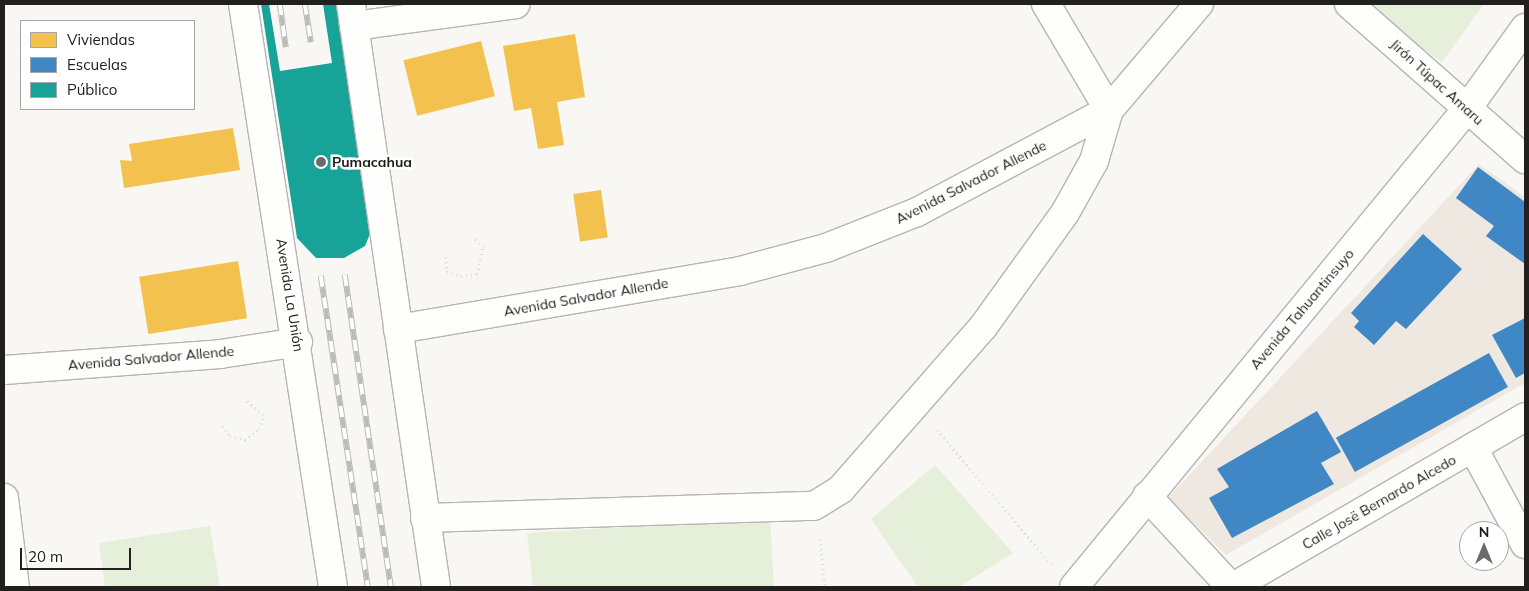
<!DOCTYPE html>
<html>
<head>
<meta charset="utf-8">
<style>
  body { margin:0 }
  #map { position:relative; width:1529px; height:591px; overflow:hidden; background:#f9f7f4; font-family:Mulish,sans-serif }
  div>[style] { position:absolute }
  .built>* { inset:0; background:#eee8e0 }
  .green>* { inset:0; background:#e6efda }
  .homes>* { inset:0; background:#f2c14e; transform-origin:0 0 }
  .schools>* { inset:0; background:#3f88c5; transform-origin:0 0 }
  .public>* { inset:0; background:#17a398 }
  .path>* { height:3px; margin-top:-1.5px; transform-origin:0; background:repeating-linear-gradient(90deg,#dbdbda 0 1px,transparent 0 5px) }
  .roads { filter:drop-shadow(1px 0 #b6b5b3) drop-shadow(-1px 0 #b6b5b3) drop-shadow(0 1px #b6b5b3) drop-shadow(0 -1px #b6b5b3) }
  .minor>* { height:28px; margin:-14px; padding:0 14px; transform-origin:14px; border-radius:14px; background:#fefefd }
  .rail>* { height:5.5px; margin-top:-2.75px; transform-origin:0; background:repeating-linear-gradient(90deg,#fff 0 11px,#bbbbba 0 22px); box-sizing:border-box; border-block:1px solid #bbbbba }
  .dots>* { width:14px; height:14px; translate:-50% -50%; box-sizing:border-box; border:2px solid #fff; border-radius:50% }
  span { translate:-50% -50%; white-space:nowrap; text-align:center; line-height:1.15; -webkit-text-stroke:5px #fff; paint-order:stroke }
  .street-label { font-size:14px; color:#22201e }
  .poi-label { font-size:14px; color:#22201e; font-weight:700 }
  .left { translate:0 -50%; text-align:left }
  .frame { position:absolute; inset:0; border:5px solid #22201e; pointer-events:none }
  .legend { position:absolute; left:20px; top:20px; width:175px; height:90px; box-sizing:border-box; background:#fff; border:1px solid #a7a6a5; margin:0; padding:6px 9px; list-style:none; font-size:15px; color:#22201e }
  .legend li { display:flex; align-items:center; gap:10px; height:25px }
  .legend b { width:25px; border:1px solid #a7a6a5 }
  .north { position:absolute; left:1459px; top:521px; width:50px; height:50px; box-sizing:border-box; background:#fff; border:1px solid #a7a6a5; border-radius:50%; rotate:0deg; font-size:14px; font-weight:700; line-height:20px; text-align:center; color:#22201e }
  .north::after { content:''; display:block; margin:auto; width:18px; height:22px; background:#6d6b69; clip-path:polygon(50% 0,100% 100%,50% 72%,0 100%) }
  .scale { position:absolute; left:20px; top:548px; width:111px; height:22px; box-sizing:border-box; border:2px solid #22201e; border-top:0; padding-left:6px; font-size:15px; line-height:18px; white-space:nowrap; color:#22201e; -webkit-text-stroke:4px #fff; paint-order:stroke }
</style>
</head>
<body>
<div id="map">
  <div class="built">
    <i style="clip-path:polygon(1479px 164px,1525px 197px,1525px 383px,1226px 555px,1168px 498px)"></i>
  </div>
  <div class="green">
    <i style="clip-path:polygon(1359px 4px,1484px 4px,1442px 62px)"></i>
    <i style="clip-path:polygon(935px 465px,1013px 553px,959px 587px,918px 587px,871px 519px)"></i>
    <i style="clip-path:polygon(770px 518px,774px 587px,533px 587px,527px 533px)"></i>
    <i style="clip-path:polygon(210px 526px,220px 587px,105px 587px,99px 543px)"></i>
  </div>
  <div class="homes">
    <i style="clip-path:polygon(575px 34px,585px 97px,557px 102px,564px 145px,538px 149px,531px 108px,514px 111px,503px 46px)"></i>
    <i style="left:481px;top:41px;width:57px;height:80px;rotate:76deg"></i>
    <i style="clip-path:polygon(233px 128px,240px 170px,124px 188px,120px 160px,132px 161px,129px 144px)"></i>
    <i style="left:601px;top:190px;width:48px;height:28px;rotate:82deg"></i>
    <i style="left:238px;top:261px;width:58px;height:100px;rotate:81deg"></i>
  </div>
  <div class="schools">
    <i style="clip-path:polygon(1478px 167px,1525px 202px,1525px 264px,1486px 236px,1494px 226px,1456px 198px)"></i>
    <i style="clip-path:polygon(1423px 234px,1462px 269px,1406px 329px,1396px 321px,1374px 345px,1354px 327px,1359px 321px,1351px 313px)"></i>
    <i style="clip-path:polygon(1525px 318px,1525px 373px,1516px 378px,1492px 335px)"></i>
    <i style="left:1489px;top:353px;width:39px;height:175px;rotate:61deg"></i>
    <i style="clip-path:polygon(1317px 411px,1341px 452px,1321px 463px,1334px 484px,1232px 538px,1209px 498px,1229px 487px,1217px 469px)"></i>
  </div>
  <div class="public">
    <i style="clip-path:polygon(261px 4px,269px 4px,280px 71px,332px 63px,323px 4px,337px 4px,372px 229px,365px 246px,344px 258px,316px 258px,297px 238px)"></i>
  </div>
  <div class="path">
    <i style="left:446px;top:257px;width:14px;rotate:86deg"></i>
    <i style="left:447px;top:271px;width:15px;rotate:20deg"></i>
    <i style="left:461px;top:276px;width:16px;rotate:-7deg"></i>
    <i style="left:477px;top:274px;width:28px;rotate:-77deg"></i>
    <i style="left:483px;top:247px;width:11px;rotate:-135deg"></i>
    <i style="left:222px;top:426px;width:13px;rotate:51deg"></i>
    <i style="left:230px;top:436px;width:16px;rotate:15deg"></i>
    <i style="left:245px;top:440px;width:19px;rotate:-36deg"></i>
    <i style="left:260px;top:429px;width:14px;rotate:-78deg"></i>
    <i style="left:263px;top:415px;width:21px;rotate:-139deg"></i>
    <i style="left:937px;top:430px;width:176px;rotate:49.6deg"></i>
    <i style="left:820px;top:539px;width:48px;rotate:84.1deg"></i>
  </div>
  <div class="roads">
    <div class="minor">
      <i style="left:243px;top:4px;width:590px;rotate:81.22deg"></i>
      <i style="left:351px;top:4px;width:589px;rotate:81.7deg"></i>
      <i style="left:1046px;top:4px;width:123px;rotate:59.3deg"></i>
      <i style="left:1349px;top:4px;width:235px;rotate:41.4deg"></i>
      <i style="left:354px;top:26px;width:163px;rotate:-7.7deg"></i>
      <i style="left:398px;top:329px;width:347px;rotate:-9.6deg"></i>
      <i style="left:740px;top:271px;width:89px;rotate:-15deg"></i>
      <i style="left:826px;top:248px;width:98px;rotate:-21.6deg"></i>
      <i style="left:917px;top:212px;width:217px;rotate:-28deg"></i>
      <i style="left:1109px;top:110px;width:139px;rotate:-49.7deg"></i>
      <i style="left:4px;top:370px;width:217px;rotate:-4.2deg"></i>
      <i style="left:220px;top:354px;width:79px;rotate:-8.7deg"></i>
      <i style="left:1473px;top:448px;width:109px;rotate:61.6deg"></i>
      <i style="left:1147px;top:496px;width:124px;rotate:47.3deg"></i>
      <i style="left:4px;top:498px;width:90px;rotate:83deg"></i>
      <i style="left:425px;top:518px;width:389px;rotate:-1.8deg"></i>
      <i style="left:814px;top:506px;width:32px;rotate:-32deg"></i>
      <i style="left:841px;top:489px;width:215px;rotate:-48.8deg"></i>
      <i style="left:983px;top:327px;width:140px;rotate:-54.3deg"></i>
      <i style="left:1065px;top:213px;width:60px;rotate:-60.9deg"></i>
      <i style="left:1094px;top:161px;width:53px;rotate:-73.6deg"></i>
      <i style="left:1074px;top:587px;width:617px;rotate:-50.59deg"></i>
      <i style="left:1466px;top:110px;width:101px;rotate:-54.3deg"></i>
      <i style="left:1233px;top:587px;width:338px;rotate:-30.2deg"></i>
    </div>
  </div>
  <div class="rail">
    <i style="left:280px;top:4px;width:44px;rotate:82.2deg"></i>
    <i style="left:305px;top:4px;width:39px;rotate:81deg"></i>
    <i style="left:345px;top:275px;width:315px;rotate:81.6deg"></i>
    <i style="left:321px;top:276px;width:315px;rotate:81.4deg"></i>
  </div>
  <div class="dots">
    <i style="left:321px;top:162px;background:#6d6b69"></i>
  </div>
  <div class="street-label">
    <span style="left:1437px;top:82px;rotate:42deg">Jirón Túpac Amaru</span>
    <span style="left:971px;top:182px;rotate:-27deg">Avenida Salvador Allende</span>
    <span style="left:290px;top:295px;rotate:81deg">Avenida La Unión</span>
    <span style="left:586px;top:297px;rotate:-10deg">Avenida Salvador Allende</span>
    <span style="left:1302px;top:309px;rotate:-50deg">Avenida Tahuantinsuyo</span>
    <span style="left:151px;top:358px;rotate:-5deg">Avenida Salvador Allende</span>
    <span style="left:1379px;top:502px;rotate:-30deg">Calle Josë Bernardo Alcedo</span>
  </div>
  <div class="poi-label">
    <span class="left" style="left:332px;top:162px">Pumacahua</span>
  </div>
  <div class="frame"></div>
  <ul class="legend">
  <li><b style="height:14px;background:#f2c14e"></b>Viviendas</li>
  <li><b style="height:14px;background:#3f88c5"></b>Escuelas</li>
  <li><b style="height:14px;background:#17a398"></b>Público</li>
  </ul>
  <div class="north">N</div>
  <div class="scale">20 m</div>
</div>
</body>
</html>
